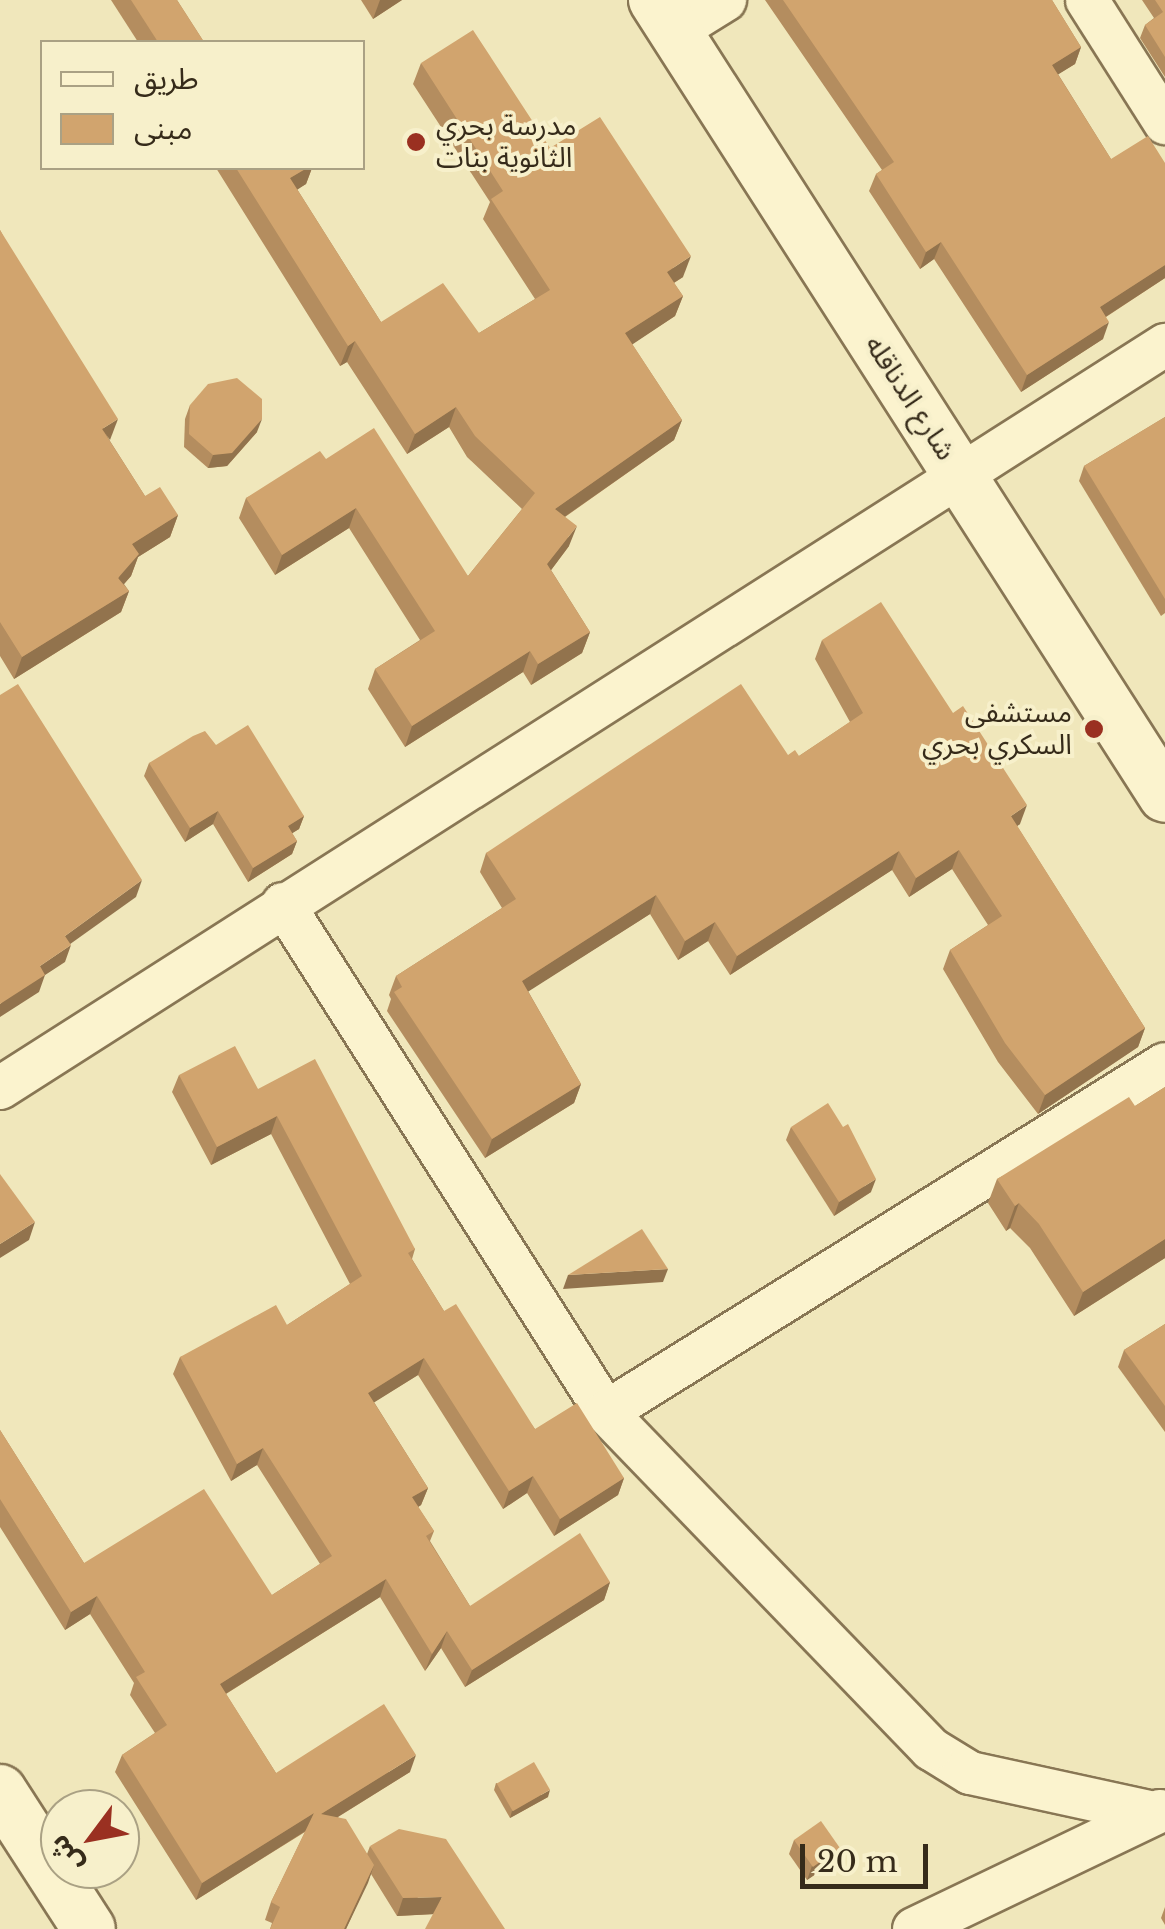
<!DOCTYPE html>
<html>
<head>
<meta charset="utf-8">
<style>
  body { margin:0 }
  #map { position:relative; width:1165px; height:1929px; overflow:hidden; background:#f0e7bb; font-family:"Libre Baskerville","Noto Sans Arabic",serif }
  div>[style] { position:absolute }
  .roads { filter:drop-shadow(2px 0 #887654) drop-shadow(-2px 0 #887654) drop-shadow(0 2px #887654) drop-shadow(0 -2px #887654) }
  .minor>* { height:42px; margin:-21px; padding:0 21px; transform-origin:21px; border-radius:21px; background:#fbf3ce }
  .tertiary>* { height:52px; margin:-26px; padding:0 26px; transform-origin:26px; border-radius:26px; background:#fbf3ce }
  .wall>* { inset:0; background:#b48d5f }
  .shaded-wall>* { inset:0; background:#92734d }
  .building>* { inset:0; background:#d1a46e; transform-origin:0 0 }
  .dots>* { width:28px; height:28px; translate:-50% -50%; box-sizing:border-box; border:5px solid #f7f0cb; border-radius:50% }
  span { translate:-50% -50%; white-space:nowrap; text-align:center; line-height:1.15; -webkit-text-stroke:8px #f7f0cb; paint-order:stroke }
  .poi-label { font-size:28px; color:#362b1a }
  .left { translate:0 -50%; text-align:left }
  .right { translate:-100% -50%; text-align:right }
  .street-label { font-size:28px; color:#362b1a }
  .legend { position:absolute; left:40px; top:40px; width:325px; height:130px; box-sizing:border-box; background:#f7f0cb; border:2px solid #aaa184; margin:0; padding:12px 18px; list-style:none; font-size:30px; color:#362b1a }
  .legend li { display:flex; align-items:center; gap:20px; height:50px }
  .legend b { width:50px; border:2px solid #aaa184 }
  .north { position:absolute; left:40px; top:1789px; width:100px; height:100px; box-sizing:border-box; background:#f7f0cb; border:2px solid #aaa184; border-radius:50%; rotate:238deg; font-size:28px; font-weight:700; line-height:40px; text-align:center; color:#362b1a }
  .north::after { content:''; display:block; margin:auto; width:35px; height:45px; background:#9a3021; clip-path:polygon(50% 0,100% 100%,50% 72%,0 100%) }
  .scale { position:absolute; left:800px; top:1844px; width:128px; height:45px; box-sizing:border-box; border:5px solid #362b1a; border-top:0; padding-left:12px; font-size:30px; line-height:35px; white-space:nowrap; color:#362b1a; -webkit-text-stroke:8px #f7f0cb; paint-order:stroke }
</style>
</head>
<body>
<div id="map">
  <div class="roads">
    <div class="minor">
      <i style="left:1087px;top:0;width:146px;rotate:57.6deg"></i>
      <i style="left:675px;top:31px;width:59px;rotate:-31.8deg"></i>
      <i style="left:283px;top:904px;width:602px;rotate:57.55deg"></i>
      <i style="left:0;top:1088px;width:1382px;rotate:-32.53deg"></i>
      <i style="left:1154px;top:1813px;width:188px;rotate:-167.7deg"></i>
      <i style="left:970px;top:1773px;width:46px;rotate:-148.4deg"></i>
      <i style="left:931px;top:1749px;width:468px;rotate:-134deg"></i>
      <i style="left:606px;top:1412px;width:658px;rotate:-31.9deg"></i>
      <i style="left:914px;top:1929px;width:273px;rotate:-25.6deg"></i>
    </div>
    <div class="tertiary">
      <i style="left:655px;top:0;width:945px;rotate:57.35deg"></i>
      <i style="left:0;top:1791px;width:164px;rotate:57.2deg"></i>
    </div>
  </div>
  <div class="wall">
    <i style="clip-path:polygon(111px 0,177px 0,204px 42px,138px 42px)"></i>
    <i style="clip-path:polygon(361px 0,402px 0,373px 19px)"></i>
    <i style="clip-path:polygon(765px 0,1052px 0,1081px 47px,1075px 64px,1058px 74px,1111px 159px,1165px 163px,1165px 278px,1106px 317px,1103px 339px,1021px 392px,934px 259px,920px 269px,869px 191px,876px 174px,882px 170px)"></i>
    <i style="clip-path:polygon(1142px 0,1165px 0,1165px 77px,1140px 38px,1145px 25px,1154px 18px)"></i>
    <i style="clip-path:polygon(421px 63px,550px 148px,683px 277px,674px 283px,683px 296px,675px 316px,632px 344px,682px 420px,674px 440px,565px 517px,569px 546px,551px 570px,590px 632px,582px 653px,531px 685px,523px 672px,405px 747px,368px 689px,375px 669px,420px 640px,349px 528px,275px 575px,239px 518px,246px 498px,326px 459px,468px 576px,522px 509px,467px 457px,449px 427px,407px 454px,347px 362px,340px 366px,216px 168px,312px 168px,306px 184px,297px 189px,381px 322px,479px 333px,535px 299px,483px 219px,490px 202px,413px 84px)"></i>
    <i style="clip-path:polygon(0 230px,110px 441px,145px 496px,178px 515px,170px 537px,138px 557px,131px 576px,124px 584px,129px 591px,121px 612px,14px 679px,0 656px)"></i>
    <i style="clip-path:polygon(190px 405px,257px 432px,227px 466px,208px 468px,184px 447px,185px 419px)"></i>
    <i style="clip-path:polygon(1165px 417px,1165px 613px,1161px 616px,1079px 481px,1084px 466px)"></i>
    <i style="clip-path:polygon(822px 640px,1020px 824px,1017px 826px,1145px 1028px,1138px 1047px,1038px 1114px,998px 1062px,943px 969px,950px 950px,988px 925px,952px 869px,909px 897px,892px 870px,730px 975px,708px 941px,678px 960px,650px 914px,528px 991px,581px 1084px,574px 1103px,485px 1158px,387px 1011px,391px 999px,389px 995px,396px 976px,502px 908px,480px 872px,486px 853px,788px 755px,799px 756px,850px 722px,815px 659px)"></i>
    <i style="clip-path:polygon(216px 745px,304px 816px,299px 829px,292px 833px,297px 841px,292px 854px,248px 882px,213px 824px,185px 842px,144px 776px,149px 763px)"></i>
    <i style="clip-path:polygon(179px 1075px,258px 1089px,415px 1249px,412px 1259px,444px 1311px,535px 1429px,624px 1478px,618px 1495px,554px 1536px,527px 1493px,503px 1509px,418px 1375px,374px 1402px,428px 1488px,421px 1505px,418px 1507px,434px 1531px,430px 1541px,470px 1606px,610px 1582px,604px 1600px,465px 1687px,441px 1648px,425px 1671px,380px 1597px,226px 1694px,276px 1773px,410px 1772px,338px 1817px,367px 1854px,370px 1846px,433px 1914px,397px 1916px,371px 1874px,346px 1929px,270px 1929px,272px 1923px,265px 1920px,271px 1902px,305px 1832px,196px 1900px,115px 1772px,122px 1755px,155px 1733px,130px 1695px,134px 1683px,90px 1614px,65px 1630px,0 1527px,0 1430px,84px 1563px,272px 1595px,320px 1564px,257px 1465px,231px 1481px,173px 1374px,180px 1357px,287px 1325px,350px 1284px,271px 1134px,211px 1165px,172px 1092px)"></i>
    <i style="clip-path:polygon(1165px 1087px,1165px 1258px,1074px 1316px,1030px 1248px,1010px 1228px,1006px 1231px,988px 1203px,997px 1179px,1135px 1106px)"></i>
    <i style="clip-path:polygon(791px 1127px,871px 1192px,834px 1216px,786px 1140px)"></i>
    <i style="clip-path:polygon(1165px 1324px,1165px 1432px,1118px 1367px,1124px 1350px)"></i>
    <i style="clip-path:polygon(496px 1783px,548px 1797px,510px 1818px,494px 1790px)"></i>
    <i style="clip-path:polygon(794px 1840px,840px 1848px,835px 1861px,807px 1880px,789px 1854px)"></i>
    <i style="clip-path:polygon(1165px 1907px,1165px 1925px,1161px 1918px)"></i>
  </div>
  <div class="shaded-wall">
    <i style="clip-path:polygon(380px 0,402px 0,373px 19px)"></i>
    <i style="clip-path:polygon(1081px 47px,1075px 64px,1046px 82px,1052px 65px)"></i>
    <i style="clip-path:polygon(307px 168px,312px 168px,306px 184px,283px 199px,290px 178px)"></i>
    <i style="clip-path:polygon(941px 242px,934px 259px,920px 269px,926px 252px)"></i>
    <i style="clip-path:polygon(691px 256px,683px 277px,659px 292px,667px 272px)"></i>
    <i style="clip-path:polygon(1165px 265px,1165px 278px,1093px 325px,1100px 307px)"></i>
    <i style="clip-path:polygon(683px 296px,675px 316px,618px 354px,625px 333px)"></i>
    <i style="clip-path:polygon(1109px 322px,1103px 339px,1021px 392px,1027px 375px)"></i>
    <i style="clip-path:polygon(355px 341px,347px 362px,340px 366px,348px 346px)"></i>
    <i style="clip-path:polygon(456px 407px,449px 427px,407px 454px,415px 434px)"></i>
    <i style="clip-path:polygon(118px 419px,110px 440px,102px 429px)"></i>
    <i style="clip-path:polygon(262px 419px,257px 432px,227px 466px,208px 468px,213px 455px)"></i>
    <i style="clip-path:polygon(682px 420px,674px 440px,547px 529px,555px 509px)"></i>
    <i style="clip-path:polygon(356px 508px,349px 528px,275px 575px,282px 555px)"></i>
    <i style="clip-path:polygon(178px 515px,170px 537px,138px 557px,131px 576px,110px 600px,132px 544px)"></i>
    <i style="clip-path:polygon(577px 526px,569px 546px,540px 585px,547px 564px)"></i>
    <i style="clip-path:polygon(129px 591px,121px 612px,14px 679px,22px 657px)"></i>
    <i style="clip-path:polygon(590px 632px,582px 653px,531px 685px,538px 664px)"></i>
    <i style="clip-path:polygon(530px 651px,523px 672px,405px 747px,412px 726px)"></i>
    <i style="clip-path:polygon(1027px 805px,1020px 824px,1004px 835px,1011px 816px)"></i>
    <i style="clip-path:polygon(218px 811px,213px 824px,185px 842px,190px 828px)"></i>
    <i style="clip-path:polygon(304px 816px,299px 829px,283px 839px,288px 826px)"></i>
    <i style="clip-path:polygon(297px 841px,292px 854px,248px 882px,253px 868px)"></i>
    <i style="clip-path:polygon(959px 850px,952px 869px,909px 897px,916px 878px)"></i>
    <i style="clip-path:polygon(899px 851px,892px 870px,730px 975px,737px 956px)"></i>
    <i style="clip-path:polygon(142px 880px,136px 897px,59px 952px,65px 936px)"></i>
    <i style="clip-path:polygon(656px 895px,650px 914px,515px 1000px,522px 981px)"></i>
    <i style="clip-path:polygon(715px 922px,708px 941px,678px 960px,685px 941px)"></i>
    <i style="clip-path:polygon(71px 945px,65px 962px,39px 979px,45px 975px,39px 992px,0 1017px,0 1004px,40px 966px)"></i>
    <i style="clip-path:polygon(1145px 1028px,1138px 1047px,1038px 1114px,1045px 1095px)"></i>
    <i style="clip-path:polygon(581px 1084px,574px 1103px,485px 1158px,492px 1139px)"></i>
    <i style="clip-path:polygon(277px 1116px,271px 1134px,211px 1165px,217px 1147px)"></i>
    <i style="clip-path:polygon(876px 1179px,871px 1192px,834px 1216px,839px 1202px)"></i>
    <i style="clip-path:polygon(1019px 1203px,1010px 1228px,1006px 1231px,1015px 1206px)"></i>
    <i style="clip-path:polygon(35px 1222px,29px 1240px,0 1258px,0 1244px)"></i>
    <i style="clip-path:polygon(1165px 1239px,1165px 1258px,1074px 1316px,1083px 1292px)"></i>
    <i style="clip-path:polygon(668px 1269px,663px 1282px,563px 1289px,568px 1275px)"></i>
    <i style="clip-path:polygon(424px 1358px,418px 1375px,362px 1410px,368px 1393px)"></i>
    <i style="clip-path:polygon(263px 1448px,257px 1465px,231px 1481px,237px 1464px)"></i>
    <i style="clip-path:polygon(533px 1476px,527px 1493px,503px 1509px,509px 1491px)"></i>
    <i style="clip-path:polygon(624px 1478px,618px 1495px,554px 1536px,560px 1519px)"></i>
    <i style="clip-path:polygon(428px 1488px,421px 1505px,406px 1515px,412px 1497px)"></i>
    <i style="clip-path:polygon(386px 1579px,380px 1597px,214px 1701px,220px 1684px)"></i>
    <i style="clip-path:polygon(610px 1582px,604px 1600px,465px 1687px,472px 1670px)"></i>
    <i style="clip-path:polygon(97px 1596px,90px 1614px,65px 1630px,71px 1612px)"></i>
    <i style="clip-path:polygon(447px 1631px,441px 1648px,425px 1671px,432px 1654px)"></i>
    <i style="clip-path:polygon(416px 1755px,410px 1772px,315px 1831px,321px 1814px)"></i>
    <i style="clip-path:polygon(550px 1790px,548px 1797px,510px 1818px,512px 1811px)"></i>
    <i style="clip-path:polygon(314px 1813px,307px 1830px,196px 1900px,202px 1883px)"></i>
    <i style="clip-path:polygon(840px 1848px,835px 1861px,807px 1880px,812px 1866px)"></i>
    <i style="clip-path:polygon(374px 1865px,368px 1883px,346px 1929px,344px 1929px)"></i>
    <i style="clip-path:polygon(442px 1897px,436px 1914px,397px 1916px,403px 1898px)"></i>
  </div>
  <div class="building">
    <i style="clip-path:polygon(131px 0,177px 0,204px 42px,158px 42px)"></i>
    <i style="clip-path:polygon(783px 0,1052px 0,1081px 47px,1052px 65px,1111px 159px,1148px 136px,1165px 163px,1165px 265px,1100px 307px,1109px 322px,1027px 375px,941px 242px,926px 252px,876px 174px,894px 162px)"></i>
    <i style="clip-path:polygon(1155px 0,1165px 0,1165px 57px,1145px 25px,1163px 12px)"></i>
    <i style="clip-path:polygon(473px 30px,550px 148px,600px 117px,691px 256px,667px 272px,683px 296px,625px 333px,682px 420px,555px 509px,577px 526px,547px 564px,590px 632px,538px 664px,530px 651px,412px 726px,375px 669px,435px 631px,356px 508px,282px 555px,246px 498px,320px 451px,326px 459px,374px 428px,468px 576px,535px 493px,475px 436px,456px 407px,415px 434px,355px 341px,348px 346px,236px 168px,307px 168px,290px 178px,381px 322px,443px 283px,479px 333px,550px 290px,491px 199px,503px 191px,421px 63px)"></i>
    <i style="clip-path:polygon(0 230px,118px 419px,102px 429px,145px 496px,160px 487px,178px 515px,132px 544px,139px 554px,118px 578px,129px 591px,22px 657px,0 622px)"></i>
    <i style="clip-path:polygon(237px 378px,262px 399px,262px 419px,232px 453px,213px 455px,189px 434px,190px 405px,208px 384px)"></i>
    <i style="clip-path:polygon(1165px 417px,1165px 599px,1084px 466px)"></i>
    <i style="clip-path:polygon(881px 602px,953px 713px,963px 706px,1027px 805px,1011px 816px,1145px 1028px,1045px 1095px,1005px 1043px,950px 950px,1002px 916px,959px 850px,916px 878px,899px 851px,737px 956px,715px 922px,685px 941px,656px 895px,522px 981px,581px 1084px,492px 1139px,394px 992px,402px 987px,396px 976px,516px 899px,486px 853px,741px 684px,788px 755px,795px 750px,799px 756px,863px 713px,822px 640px)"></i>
    <i style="clip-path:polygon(18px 684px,142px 880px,65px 936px,71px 945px,40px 966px,45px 975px,0 1004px,0 695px)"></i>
    <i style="clip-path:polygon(248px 725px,304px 816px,288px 826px,297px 841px,253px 868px,218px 811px,190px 828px,149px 763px,193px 736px,205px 731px,216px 745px)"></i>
    <i style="clip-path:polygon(235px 1046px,258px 1089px,315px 1059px,415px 1249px,408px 1253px,444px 1311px,456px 1304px,535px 1429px,577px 1403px,624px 1478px,560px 1519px,533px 1476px,509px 1491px,424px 1358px,368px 1393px,428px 1488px,412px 1497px,434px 1531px,426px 1536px,470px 1606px,580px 1533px,610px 1582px,472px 1670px,447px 1631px,432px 1654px,386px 1579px,220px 1684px,276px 1773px,384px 1704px,416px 1755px,321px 1814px,346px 1819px,374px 1865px,344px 1929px,270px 1929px,280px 1907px,271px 1902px,314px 1813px,202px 1883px,122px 1755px,167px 1725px,136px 1677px,145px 1672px,97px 1596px,71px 1612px,0 1499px,0 1430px,84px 1563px,204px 1489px,272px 1595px,332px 1556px,263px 1448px,237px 1464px,180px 1357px,276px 1305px,287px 1325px,362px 1276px,277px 1116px,217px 1147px,179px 1075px)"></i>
    <i style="clip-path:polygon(1165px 1087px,1165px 1239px,1083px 1292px,1039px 1224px,1019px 1203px,1015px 1206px,997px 1179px,1129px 1097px,1135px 1106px)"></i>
    <i style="clip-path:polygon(828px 1103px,843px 1127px,848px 1124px,876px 1179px,839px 1202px,791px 1127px)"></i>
    <i style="clip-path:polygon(0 1174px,35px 1222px,0 1244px)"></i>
    <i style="clip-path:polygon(642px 1229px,668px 1269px,568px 1275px)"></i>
    <i style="clip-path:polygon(1165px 1324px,1165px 1406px,1124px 1350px)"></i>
    <i style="left:534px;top:1762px;width:32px;height:43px;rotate:60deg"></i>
    <i style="left:821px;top:1821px;width:33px;height:33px;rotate:55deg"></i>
    <i style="clip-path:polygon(399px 1829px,446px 1839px,505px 1929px,425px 1929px,442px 1897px,403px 1898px,370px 1846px)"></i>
  </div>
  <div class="dots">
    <i style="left:416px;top:142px;background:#9a3021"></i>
    <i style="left:1094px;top:729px;background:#9a3021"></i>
  </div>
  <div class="poi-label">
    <span class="left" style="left:436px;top:142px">مدرسة بحري<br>الثانوية بنات</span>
    <span class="right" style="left:1072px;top:729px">مستشفى<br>السكري بحري</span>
  </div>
  <div class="street-label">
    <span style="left:910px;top:398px;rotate:57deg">شارع الدناقله</span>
  </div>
  <ul class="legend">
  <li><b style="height:12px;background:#fbf3ce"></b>طريق</li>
  <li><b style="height:28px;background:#d1a46e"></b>مبنى</li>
  </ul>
  <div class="north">ش</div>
  <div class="scale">20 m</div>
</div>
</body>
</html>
